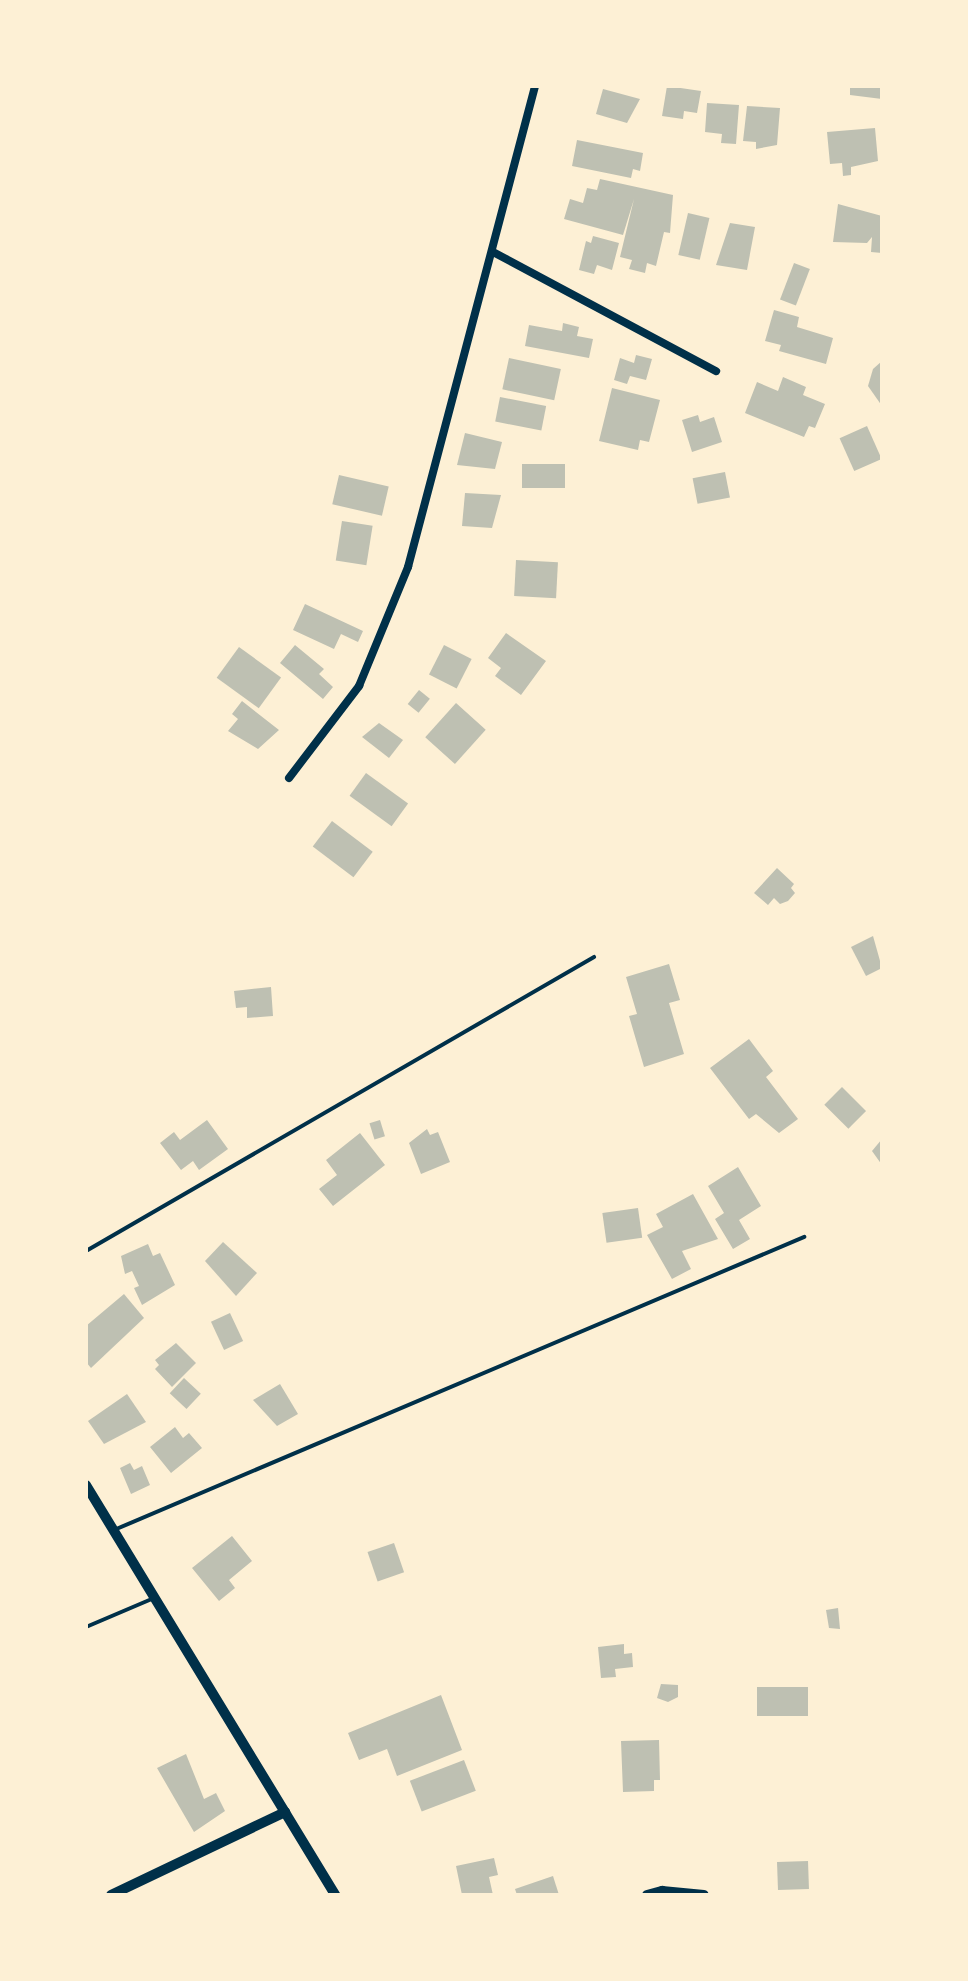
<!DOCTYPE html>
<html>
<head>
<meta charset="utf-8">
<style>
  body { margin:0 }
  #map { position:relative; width:968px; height:1981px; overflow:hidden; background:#fdf0d5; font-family:"Public Sans",sans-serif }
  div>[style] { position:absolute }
  .building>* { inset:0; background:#bec0b2; transform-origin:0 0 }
  .service>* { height:4px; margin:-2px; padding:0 2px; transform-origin:2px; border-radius:2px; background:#003049 }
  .minor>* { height:8px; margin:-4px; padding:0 4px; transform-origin:4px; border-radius:4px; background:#003049 }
  .tertiary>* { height:10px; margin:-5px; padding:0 5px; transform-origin:5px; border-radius:5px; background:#003049 }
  span { translate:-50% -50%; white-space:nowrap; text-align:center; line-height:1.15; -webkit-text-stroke:7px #fdf0d5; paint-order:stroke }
  .frame { position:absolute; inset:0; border:88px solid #fdf0d5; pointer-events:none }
</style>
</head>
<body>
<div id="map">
  <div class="building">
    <i style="clip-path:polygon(667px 86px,701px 91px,697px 113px,684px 111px,683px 119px,662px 116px)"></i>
    <i style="clip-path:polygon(850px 86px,882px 86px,882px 99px,850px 95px)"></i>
    <i style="clip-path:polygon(603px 89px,640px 99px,627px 123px,596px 114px)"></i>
    <i style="clip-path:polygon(707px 103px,739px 105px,736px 144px,721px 143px,722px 134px,705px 132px)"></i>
    <i style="clip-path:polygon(747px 106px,780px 108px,777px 145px,756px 149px,756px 142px,743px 141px)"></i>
    <i style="clip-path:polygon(875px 128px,878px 161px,851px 167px,851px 175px,843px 176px,842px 163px,830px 164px,827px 132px)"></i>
    <i style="clip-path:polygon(577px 140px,643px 153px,640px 171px,633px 169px,631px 178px,572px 166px)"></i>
    <i style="clip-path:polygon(600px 179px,673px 195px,670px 233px,664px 232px,656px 266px,647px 263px,645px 273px,629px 269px,632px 260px,620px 257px,634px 199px,623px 235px,564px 219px,570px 199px,583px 203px,587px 188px,597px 190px)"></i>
    <i style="clip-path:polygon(838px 204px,882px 216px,882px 253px,871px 252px,872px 237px,867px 243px,833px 242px)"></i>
    <i style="left:688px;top:213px;width:22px;height:43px;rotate:13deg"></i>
    <i style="clip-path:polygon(730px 223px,755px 227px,747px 270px,716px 265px)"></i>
    <i style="clip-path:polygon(593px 236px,619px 243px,612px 270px,597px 265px,594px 274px,579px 270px,586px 241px,591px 243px)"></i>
    <i style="left:794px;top:263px;width:17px;height:39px;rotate:21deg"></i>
    <i style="clip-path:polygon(774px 310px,799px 317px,797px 327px,833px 338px,826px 364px,779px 351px,781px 345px,765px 341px)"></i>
    <i style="clip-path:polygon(563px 323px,579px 327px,577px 336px,593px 339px,589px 358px,525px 346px,529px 325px,562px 331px)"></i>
    <i style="clip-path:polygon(636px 355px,652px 359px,646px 380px,630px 376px,627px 384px,614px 380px,620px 358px,634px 363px)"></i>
    <i style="left:509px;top:358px;width:53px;height:32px;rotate:12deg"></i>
    <i style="clip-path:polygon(882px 361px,882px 406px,868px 386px,873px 369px)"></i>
    <i style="clip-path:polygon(783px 377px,806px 387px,803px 395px,825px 404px,815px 428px,809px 426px,804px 437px,745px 413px,757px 382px,778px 391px)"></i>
    <i style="clip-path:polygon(612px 388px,660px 400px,649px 442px,640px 440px,638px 450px,599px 441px)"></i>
    <i style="left:500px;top:397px;width:47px;height:25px;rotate:11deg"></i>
    <i style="clip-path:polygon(698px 415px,700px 422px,714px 417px,722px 442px,692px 452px,682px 420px)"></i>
    <i style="left:867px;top:426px;width:36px;height:30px;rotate:66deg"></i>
    <i style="clip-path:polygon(465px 433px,502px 442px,495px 469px,457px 465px)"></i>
    <i style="left:522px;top:464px;width:43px;height:24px"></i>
    <i style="left:725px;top:472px;width:26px;height:33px;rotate:79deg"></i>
    <i style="left:339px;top:475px;width:51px;height:30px;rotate:13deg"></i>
    <i style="clip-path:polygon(465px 493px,501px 495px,492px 528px,462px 526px)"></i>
    <i style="left:342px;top:521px;width:31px;height:40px;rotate:9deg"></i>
    <i style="left:516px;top:560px;width:42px;height:36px;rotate:3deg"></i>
    <i style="clip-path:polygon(305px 604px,363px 631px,358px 642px,341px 634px,334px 649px,293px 630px)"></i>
    <i style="clip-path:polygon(506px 633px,546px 661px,521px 695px,495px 676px,501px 668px,488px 658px)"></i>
    <i style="clip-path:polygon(295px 645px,324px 669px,319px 674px,333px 687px,323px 699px,280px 663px)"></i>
    <i style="left:444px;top:645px;width:31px;height:33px;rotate:27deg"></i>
    <i style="left:239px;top:647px;width:52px;height:38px;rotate:36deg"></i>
    <i style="left:419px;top:690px;width:14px;height:18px;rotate:39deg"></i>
    <i style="clip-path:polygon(242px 701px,279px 730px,258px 749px,228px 731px,238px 719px,232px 714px)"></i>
    <i style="left:456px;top:703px;width:40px;height:46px;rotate:42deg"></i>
    <i style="clip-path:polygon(379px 723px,403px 740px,389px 758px,362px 737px)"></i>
    <i style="left:366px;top:773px;width:52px;height:28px;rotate:36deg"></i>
    <i style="left:332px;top:821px;width:51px;height:32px;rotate:37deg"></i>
    <i style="clip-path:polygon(777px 868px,794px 884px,791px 888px,795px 893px,788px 901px,780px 904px,774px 898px,768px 905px,754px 893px)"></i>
    <i style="clip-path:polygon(873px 936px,882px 968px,866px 976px,851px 947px)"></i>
    <i style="clip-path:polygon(669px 964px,680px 1000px,669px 1003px,684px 1054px,644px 1067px,629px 1016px,637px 1014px,626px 977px)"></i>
    <i style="clip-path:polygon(271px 987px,273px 1016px,247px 1018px,247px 1007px,236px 1008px,234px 991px)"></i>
    <i style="clip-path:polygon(749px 1039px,773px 1071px,766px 1077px,798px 1119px,779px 1133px,756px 1114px,749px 1119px,710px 1068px)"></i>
    <i style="left:842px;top:1087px;width:34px;height:25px;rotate:45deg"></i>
    <i style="clip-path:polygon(207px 1120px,228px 1149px,199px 1170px,193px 1161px,181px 1170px,160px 1143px,174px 1132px,180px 1140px)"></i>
    <i style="left:380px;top:1120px;width:17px;height:11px;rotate:73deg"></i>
    <i style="clip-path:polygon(427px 1129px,430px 1135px,438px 1132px,450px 1162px,421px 1174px,409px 1143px)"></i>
    <i style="clip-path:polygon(360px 1133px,385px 1165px,333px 1206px,319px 1189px,337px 1175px,326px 1160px)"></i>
    <i style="clip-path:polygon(882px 1139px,882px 1165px,872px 1151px)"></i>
    <i style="clip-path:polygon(738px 1167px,761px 1206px,739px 1220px,750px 1239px,733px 1249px,715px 1219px,724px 1213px,708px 1186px)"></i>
    <i style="clip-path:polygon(693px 1194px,718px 1239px,682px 1251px,691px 1269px,672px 1279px,647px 1235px,663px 1227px,656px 1214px)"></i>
    <i style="left:638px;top:1208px;width:30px;height:36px;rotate:82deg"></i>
    <i style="clip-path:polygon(223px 1242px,257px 1273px,236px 1296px,205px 1261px)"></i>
    <i style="clip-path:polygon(148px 1244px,153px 1256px,160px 1253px,175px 1285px,142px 1305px,134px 1288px,139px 1286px,132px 1271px,125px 1274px,121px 1256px)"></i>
    <i style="clip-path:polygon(124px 1294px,144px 1318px,91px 1368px,86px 1362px,86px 1326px)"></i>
    <i style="left:230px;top:1313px;width:31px;height:21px;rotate:65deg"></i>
    <i style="clip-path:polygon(176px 1343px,196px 1363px,172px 1387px,155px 1369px,159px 1365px,155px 1360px)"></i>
    <i style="left:184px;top:1378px;width:23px;height:21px;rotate:43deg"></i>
    <i style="clip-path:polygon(280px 1384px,298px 1414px,277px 1426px,253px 1400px)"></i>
    <i style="clip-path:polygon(127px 1394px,146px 1422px,104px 1444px,88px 1421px)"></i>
    <i style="clip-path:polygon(175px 1427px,183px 1438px,189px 1433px,202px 1448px,171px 1473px,150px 1447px)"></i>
    <i style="clip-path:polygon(130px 1463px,134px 1470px,142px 1466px,150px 1485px,131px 1494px,120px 1468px)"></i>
    <i style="clip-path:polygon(232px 1536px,252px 1561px,229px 1580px,235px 1588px,219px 1601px,192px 1568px)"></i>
    <i style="left:394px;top:1543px;width:31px;height:28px;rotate:71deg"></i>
    <i style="clip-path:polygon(838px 1608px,840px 1629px,829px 1628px,826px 1610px)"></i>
    <i style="clip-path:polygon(624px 1644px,624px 1654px,632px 1653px,633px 1667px,615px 1669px,616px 1677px,601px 1678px,598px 1647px)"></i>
    <i style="clip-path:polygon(661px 1684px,678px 1685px,678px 1697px,668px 1702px,657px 1698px)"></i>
    <i style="left:808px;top:1687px;width:29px;height:51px;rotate:90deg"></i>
    <i style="clip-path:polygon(441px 1695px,462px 1750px,397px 1776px,387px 1749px,359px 1760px,348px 1733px)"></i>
    <i style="clip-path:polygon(659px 1740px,660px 1780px,654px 1780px,654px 1791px,623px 1792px,621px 1741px)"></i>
    <i style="clip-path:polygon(186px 1754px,204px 1799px,216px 1793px,225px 1811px,194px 1832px,157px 1768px)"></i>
    <i style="left:464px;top:1760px;width:33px;height:58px;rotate:69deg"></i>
    <i style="clip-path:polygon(494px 1858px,498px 1875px,489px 1877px,493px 1895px,462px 1895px,456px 1866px)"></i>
    <i style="left:808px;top:1861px;width:28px;height:31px;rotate:88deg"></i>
    <i style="clip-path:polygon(553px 1876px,559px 1895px,517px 1895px,515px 1889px)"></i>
  </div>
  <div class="service">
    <i style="left:86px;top:1251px;width:587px;rotate:-30.06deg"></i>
    <i style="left:114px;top:1530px;width:750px;rotate:-23.01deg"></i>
    <i style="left:86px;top:1627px;width:74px;rotate:-23.1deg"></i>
  </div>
  <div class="minor">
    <i style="left:493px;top:252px;width:253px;rotate:28.1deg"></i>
    <i style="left:289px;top:778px;width:116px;rotate:-52.7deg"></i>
    <i style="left:359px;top:686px;width:129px;rotate:-67.6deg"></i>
    <i style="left:408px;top:567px;width:497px;rotate:-75.2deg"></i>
  </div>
  <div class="tertiary">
    <i style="left:86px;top:1485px;width:480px;rotate:58.7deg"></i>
    <i style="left:111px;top:1895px;width:193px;rotate:-25.5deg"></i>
    <i style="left:647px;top:1895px;width:16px;rotate:-15deg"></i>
    <i style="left:662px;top:1891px;width:42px;rotate:5.4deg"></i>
  </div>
  <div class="frame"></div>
</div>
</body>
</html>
